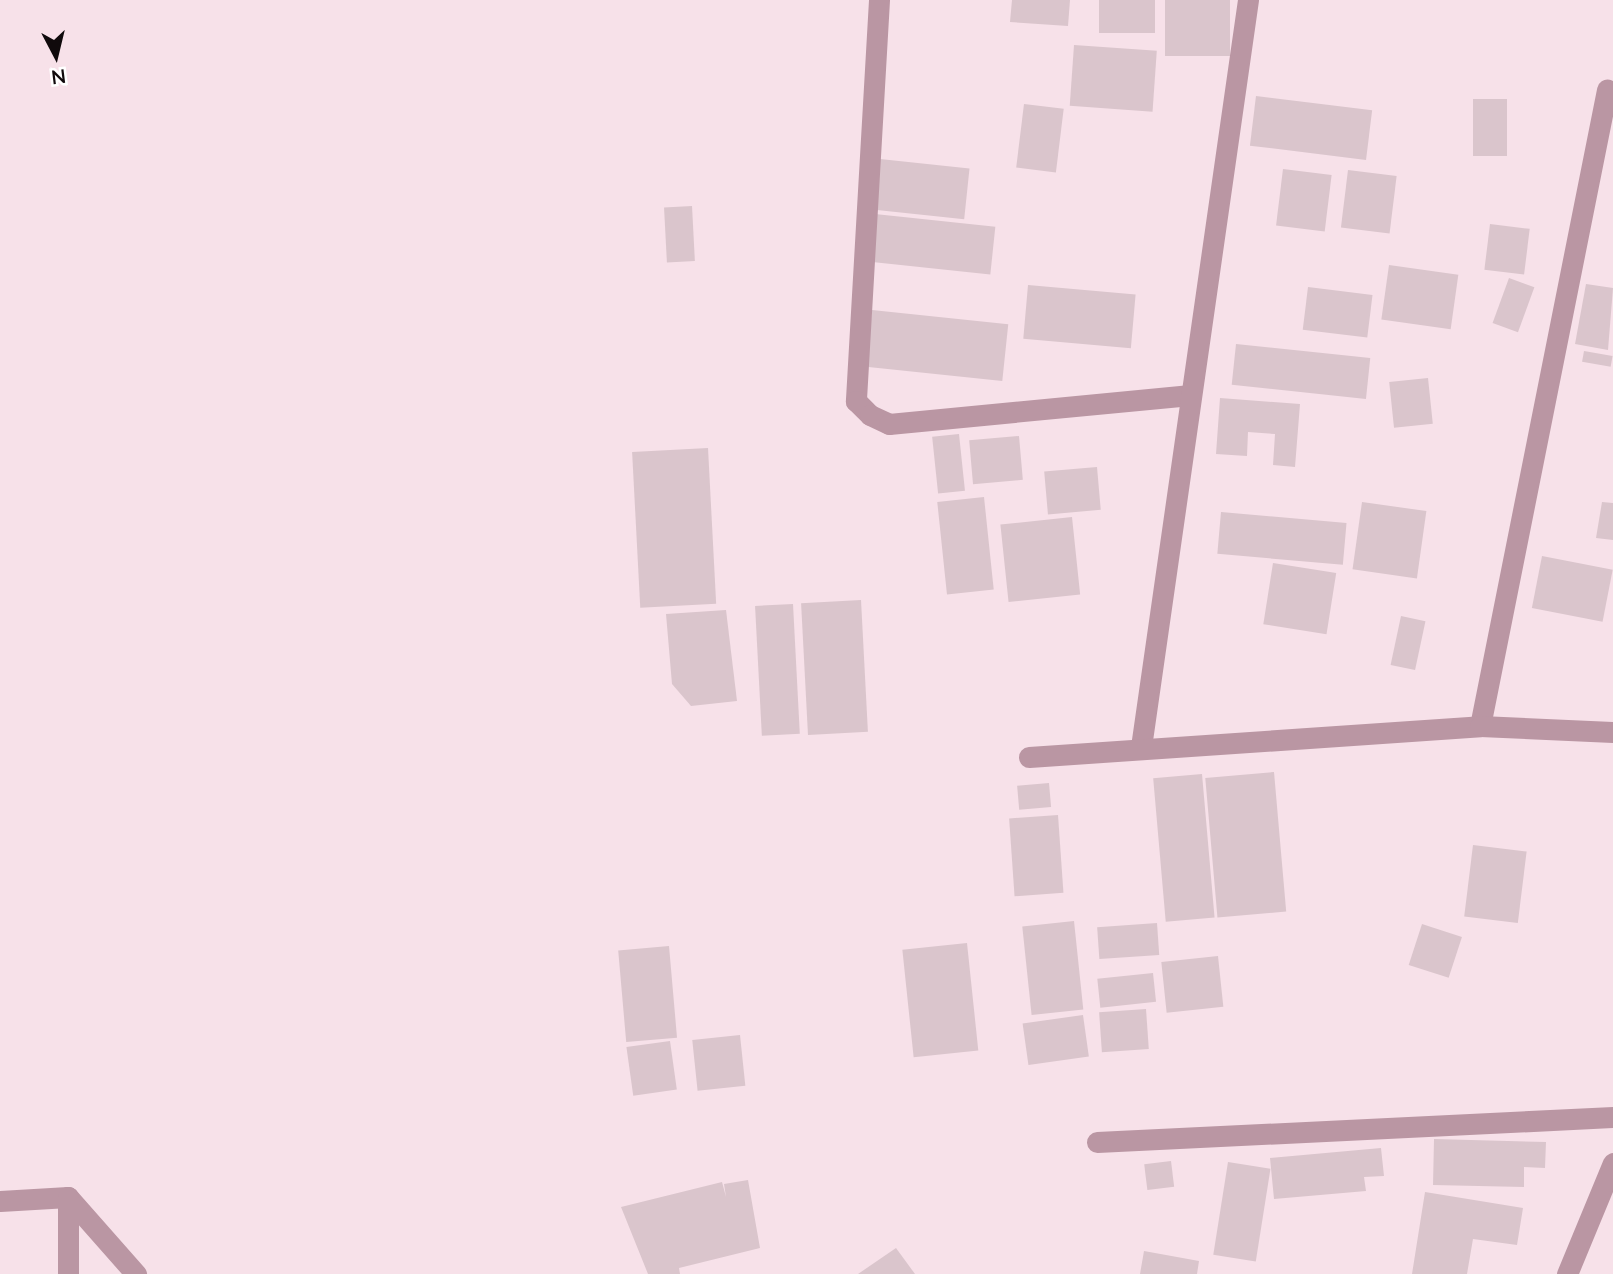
<!DOCTYPE html>
<html>
<head>
<meta charset="utf-8">
<style>
  body { margin:0 }
  #map { position:relative; width:1613px; height:1274px; overflow:hidden; background:#f7e1e9; font-family:Lato,sans-serif }
  div>[style] { position:absolute }
  .building>* { inset:0; background:#dac5cc; transform-origin:0 0 }
  .minor>* { height:21px; margin:-10.5px; padding:0 10.5px; transform-origin:10.5px; border-radius:10.5px; background:#ba96a3 }
  .tertiary>* { height:21px; margin:-10.5px; padding:0 10.5px; transform-origin:10.5px; border-radius:10.5px; background:#ba96a3 }
  span { translate:-50% -50%; white-space:nowrap; text-align:center; line-height:1.15; -webkit-text-stroke:7px #fff; paint-order:stroke }
  .north { position:absolute; left:21px; top:21px; width:70px; height:70px; -webkit-text-stroke:5px #fff; paint-order:stroke; rotate:173deg; font-size:19px; font-weight:700; line-height:28px; text-align:center; color:#100a0c }
  .north::after { content:''; display:block; margin:auto; width:24px; height:32px; background:#100a0c; clip-path:polygon(50% 0,100% 100%,50% 72%,0 100%) }
</style>
</head>
<body>
<div id="map">
  <div class="building">
    <i style="clip-path:polygon(1012px 0,1070px 0,1068px 26px,1010px 22px)"></i>
    <i style="left:1099px;top:0;width:56px;height:33px"></i>
    <i style="left:1165px;top:0;width:65px;height:56px"></i>
    <i style="left:1074px;top:45px;width:83px;height:61px;rotate:4deg"></i>
    <i style="left:1256px;top:96px;width:117px;height:50px;rotate:7deg"></i>
    <i style="left:1473px;top:99px;width:34px;height:57px"></i>
    <i style="left:1024px;top:104px;width:40px;height:64px;rotate:7deg"></i>
    <i style="left:880px;top:159px;width:90px;height:51px;rotate:6deg"></i>
    <i style="left:1283px;top:169px;width:49px;height:57px;rotate:7deg"></i>
    <i style="left:1348px;top:170px;width:49px;height:58px;rotate:7deg"></i>
    <i style="left:692px;top:206px;width:55px;height:28px;rotate:87deg"></i>
    <i style="left:875px;top:214px;width:121px;height:48px;rotate:6deg"></i>
    <i style="left:1490px;top:224px;width:40px;height:46px;rotate:7deg"></i>
    <i style="left:1389px;top:265px;width:70px;height:55px;rotate:8deg"></i>
    <i style="left:1509px;top:278px;width:27px;height:48px;rotate:20deg"></i>
    <i style="clip-path:polygon(1586px 284px,1613px 288px,1608px 350px,1575px 344px)"></i>
    <i style="left:1028px;top:285px;width:108px;height:54px;rotate:5deg"></i>
    <i style="left:1308px;top:287px;width:65px;height:43px;rotate:7deg"></i>
    <i style="left:872px;top:310px;width:137px;height:57px;rotate:6deg"></i>
    <i style="left:1236px;top:344px;width:135px;height:41px;rotate:6deg"></i>
    <i style="left:1584px;top:351px;width:29px;height:11px;rotate:10deg"></i>
    <i style="left:1428px;top:378px;width:46px;height:39px;rotate:84deg"></i>
    <i style="clip-path:polygon(1220px 398px,1300px 404px,1295px 467px,1273px 465px,1275px 434px,1248px 432px,1247px 456px,1216px 454px)"></i>
    <i style="left:959px;top:434px;width:57px;height:27px;rotate:84deg"></i>
    <i style="left:1019px;top:436px;width:44px;height:50px;rotate:85deg"></i>
    <i style="left:708px;top:448px;width:156px;height:76px;rotate:87deg"></i>
    <i style="left:1097px;top:467px;width:43px;height:53px;rotate:85deg"></i>
    <i style="left:984px;top:497px;width:93px;height:47px;rotate:84deg"></i>
    <i style="left:1362px;top:502px;width:65px;height:68px;rotate:8deg"></i>
    <i style="clip-path:polygon(1602px 502px,1613px 503px,1613px 540px,1596px 538px)"></i>
    <i style="left:1221px;top:512px;width:126px;height:42px;rotate:5deg"></i>
    <i style="left:1072px;top:517px;width:78px;height:72px;rotate:84deg"></i>
    <i style="left:1542px;top:556px;width:72px;height:53px;rotate:11deg"></i>
    <i style="left:1273px;top:563px;width:64px;height:62px;rotate:9deg"></i>
    <i style="left:861px;top:600px;width:132px;height:60px;rotate:87deg"></i>
    <i style="left:793px;top:604px;width:130px;height:38px;rotate:87deg"></i>
    <i style="clip-path:polygon(726px 610px,737px 701px,691px 706px,672px 684px,666px 614px)"></i>
    <i style="left:1401px;top:616px;width:25px;height:50px;rotate:12deg"></i>
    <i style="left:1274px;top:772px;width:140px;height:69px;rotate:85deg"></i>
    <i style="left:1202px;top:774px;width:144px;height:49px;rotate:85deg"></i>
    <i style="left:1049px;top:783px;width:24px;height:32px;rotate:85deg"></i>
    <i style="left:1058px;top:815px;width:78px;height:49px;rotate:86deg"></i>
    <i style="left:1473px;top:845px;width:54px;height:72px;rotate:7deg"></i>
    <i style="left:1074px;top:921px;width:89px;height:52px;rotate:84deg"></i>
    <i style="left:1157px;top:923px;width:32px;height:60px;rotate:86deg"></i>
    <i style="left:1422px;top:924px;width:42px;height:43px;rotate:18deg"></i>
    <i style="left:967px;top:943px;width:108px;height:65px;rotate:84deg"></i>
    <i style="left:669px;top:946px;width:92px;height:51px;rotate:85deg"></i>
    <i style="left:1218px;top:956px;width:51px;height:57px;rotate:84deg"></i>
    <i style="left:1153px;top:973px;width:29px;height:56px;rotate:84deg"></i>
    <i style="left:1146px;top:1009px;width:40px;height:47px;rotate:86deg"></i>
    <i style="left:1083px;top:1015px;width:42px;height:61px;rotate:82deg"></i>
    <i style="left:740px;top:1035px;width:51px;height:48px;rotate:84deg"></i>
    <i style="left:670px;top:1041px;width:49px;height:44px;rotate:82deg"></i>
    <i style="clip-path:polygon(1434px 1139px,1546px 1142px,1545px 1168px,1524px 1167px,1524px 1187px,1433px 1185px)"></i>
    <i style="clip-path:polygon(1381px 1148px,1384px 1176px,1364px 1177px,1366px 1191px,1274px 1199px,1270px 1158px)"></i>
    <i style="left:1171px;top:1161px;width:26px;height:27px;rotate:83deg"></i>
    <i style="left:1228px;top:1162px;width:43px;height:94px;rotate:9deg"></i>
    <i style="clip-path:polygon(748px 1180px,760px 1248px,679px 1268px,680px 1274px,648px 1274px,621px 1207px,722px 1182px,726px 1197px,724px 1184px)"></i>
    <i style="clip-path:polygon(1425px 1192px,1523px 1208px,1517px 1245px,1473px 1239px,1467px 1274px,1412px 1274px)"></i>
    <i style="clip-path:polygon(896px 1248px,915px 1274px,858px 1274px)"></i>
    <i style="clip-path:polygon(1144px 1251px,1199px 1261px,1197px 1274px,1140px 1274px)"></i>
  </div>
  <div class="minor">
    <i style="left:879px;top:0;width:402px;rotate:93.3deg"></i>
    <i style="left:856px;top:401px;width:20px;rotate:45deg"></i>
    <i style="left:870px;top:415px;width:21px;rotate:25deg"></i>
    <i style="left:889px;top:424px;width:303px;rotate:-5.5deg"></i>
    <i style="left:1480px;top:726px;width:649px;rotate:-78.71deg"></i>
    <i style="left:1141px;top:747px;width:755px;rotate:-81.85deg"></i>
    <i style="left:1029px;top:757px;width:452px;rotate:-3.9deg"></i>
    <i style="left:1480px;top:726px;width:133px;rotate:2.6deg"></i>
    <i style="left:1097px;top:1142px;width:517px;rotate:-2.77deg"></i>
    <i style="left:68px;top:1197px;width:103px;rotate:48.6deg"></i>
    <i style="left:0;top:1201px;width:68px;rotate:-3.4deg"></i>
    <i style="left:68px;top:1274px;width:77px;rotate:-90deg"></i>
  </div>
  <div class="tertiary">
    <i style="left:1567px;top:1274px;width:120px;rotate:-67.5deg"></i>
  </div>
  <div class="north">N</div>
</div>
</body>
</html>
